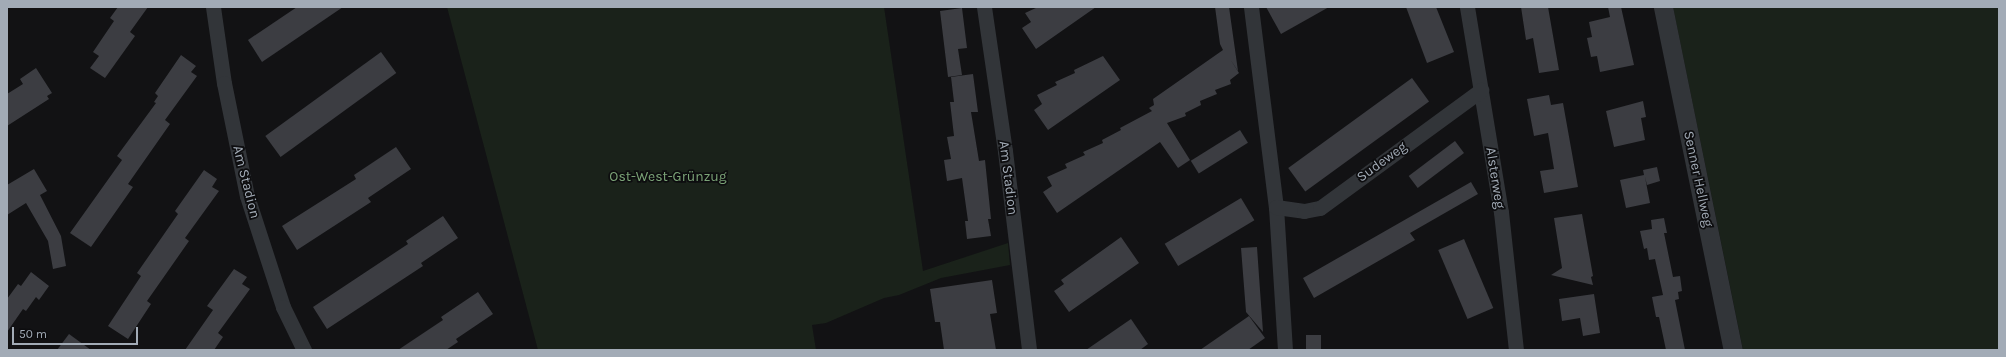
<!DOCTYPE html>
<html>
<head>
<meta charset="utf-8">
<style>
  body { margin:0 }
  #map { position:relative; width:2006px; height:357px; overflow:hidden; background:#121214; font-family:Karla,sans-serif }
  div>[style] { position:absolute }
  .green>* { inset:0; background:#1a221a }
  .building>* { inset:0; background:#3c3d42; transform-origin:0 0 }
  .minor>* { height:15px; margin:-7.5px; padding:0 7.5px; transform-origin:7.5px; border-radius:7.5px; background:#323539 }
  .tertiary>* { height:19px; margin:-9.5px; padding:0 9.5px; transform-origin:9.5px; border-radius:9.5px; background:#323539 }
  span { translate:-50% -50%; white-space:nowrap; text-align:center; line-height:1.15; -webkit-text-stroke:3.5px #0d0d0f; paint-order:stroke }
  .street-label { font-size:14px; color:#a2abb6 }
  .park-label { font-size:14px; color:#7ba377 }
  .frame { position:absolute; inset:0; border:8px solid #a2abb6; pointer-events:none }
  .scale { position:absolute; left:12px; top:327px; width:126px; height:18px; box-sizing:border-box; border:2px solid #a2abb6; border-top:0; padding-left:5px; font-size:12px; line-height:14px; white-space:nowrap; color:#a2abb6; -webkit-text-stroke:3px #0d0d0f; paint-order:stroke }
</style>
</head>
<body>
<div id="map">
  <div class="green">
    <i style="clip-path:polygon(447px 7px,884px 7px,923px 271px,1008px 243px,1010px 265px,941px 278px,899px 295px,884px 298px,826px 323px,812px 325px,816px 350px,538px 350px)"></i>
    <i style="clip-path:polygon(1673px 7px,1999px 7px,1999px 350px,1743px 350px)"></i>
  </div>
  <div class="building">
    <i style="clip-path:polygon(118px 7px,148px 7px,130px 32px,135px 36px,105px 78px,90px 68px,99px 56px,93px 52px,114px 21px,110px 18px)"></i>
    <i style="clip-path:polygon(297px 7px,343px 7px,262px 62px,248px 40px)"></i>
    <i style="clip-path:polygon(1038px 7px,1096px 7px,1036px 49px,1022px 28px,1031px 22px,1025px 13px)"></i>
    <i style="clip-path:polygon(1215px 7px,1229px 7px,1238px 71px,1230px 59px,1239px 73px,1230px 80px,1231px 84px,1215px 90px,1217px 94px,1200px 101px,1201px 105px,1185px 113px,1186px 116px,1167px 123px,1190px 160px,1178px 168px,1160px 142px,1057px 213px,1043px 192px,1052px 186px,1047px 177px,1067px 168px,1065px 164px,1085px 155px,1083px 152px,1103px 143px,1102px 140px,1121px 130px,1120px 128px,1152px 111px,1149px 108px,1154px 105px,1153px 99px,1223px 50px,1220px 44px)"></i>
    <i style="clip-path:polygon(1266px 7px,1329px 7px,1281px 34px)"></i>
    <i style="clip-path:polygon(1406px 7px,1436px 7px,1454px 52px,1427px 63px)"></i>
    <i style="clip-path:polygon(1521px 7px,1548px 7px,1559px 70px,1539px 73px,1533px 38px,1526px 40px)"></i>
    <i style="clip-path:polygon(1608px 7px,1621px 7px,1634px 65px,1600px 72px,1597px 56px,1591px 57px,1587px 38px,1592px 37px,1589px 22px,1610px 17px)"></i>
    <i style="clip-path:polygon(962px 8px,967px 48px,958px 49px,962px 75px,948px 77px,940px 11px)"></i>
    <i style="left:381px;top:52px;width:26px;height:143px;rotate:54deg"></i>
    <i style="clip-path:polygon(181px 55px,196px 66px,191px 72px,197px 76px,165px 120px,170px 124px,128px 184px,133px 187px,91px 247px,70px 233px,122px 160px,117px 156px,156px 103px,154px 102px,158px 96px,155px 93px)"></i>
    <i style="clip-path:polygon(1103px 56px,1120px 80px,1048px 130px,1034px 110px,1042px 104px,1037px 95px,1057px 85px,1055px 82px,1075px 73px,1074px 70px)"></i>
    <i style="clip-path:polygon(36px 68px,52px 93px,47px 96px,49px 99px,7px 126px,7px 94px,23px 84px,20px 79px)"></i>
    <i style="clip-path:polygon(973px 74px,978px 112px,971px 112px,979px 161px,985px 160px,991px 219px,988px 219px,991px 236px,967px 239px,965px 221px,968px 221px,962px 178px,947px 181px,944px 160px,951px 159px,947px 137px,954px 136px,950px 102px,954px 102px,951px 77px)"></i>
    <i style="left:1412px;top:78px;width:29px;height:153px;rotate:54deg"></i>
    <i style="clip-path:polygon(1549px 95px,1551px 105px,1563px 103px,1578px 187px,1544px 193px,1540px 171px,1554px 169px,1548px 133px,1534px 136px,1527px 99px)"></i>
    <i style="clip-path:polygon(1643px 101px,1646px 117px,1641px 118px,1645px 140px,1614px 147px,1606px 111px)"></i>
    <i style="left:1240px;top:130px;width:15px;height:58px;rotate:58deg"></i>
    <i style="left:1455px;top:141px;width:15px;height:58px;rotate:53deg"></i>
    <i style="clip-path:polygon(396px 147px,411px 169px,368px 198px,371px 202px,297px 250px,282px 226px,356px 179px,354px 175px)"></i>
    <i style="clip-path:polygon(1657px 167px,1660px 181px,1647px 185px,1645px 177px,1650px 203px,1626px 208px,1620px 180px,1644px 175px,1643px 170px)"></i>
    <i style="clip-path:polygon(34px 169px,47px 191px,40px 195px,61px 236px,66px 266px,53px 269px,48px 241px,26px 203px,7px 215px,7px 185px)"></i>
    <i style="clip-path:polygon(204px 170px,217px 179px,212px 187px,219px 191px,185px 238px,189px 241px,147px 301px,151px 304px,128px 339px,108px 326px,141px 276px,137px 273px,178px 214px,175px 211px)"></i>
    <i style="clip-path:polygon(1471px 182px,1478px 194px,1410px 233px,1415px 240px,1314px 298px,1303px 278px)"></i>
    <i style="left:1241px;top:198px;width:26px;height:89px;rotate:59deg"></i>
    <i style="clip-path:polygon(1582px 214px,1593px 276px,1591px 277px,1593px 285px,1551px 275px,1562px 268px,1554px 218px)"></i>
    <i style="clip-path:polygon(443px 216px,458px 238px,421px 263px,423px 266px,327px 329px,313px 307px,408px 244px,406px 241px)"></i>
    <i style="clip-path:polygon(1664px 218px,1667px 233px,1664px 233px,1673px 277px,1680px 276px,1682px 291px,1678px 292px,1679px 299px,1675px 300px,1685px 350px,1666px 350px,1659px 317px,1656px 317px,1652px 297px,1663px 295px,1655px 259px,1649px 260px,1647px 248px,1644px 249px,1640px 231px,1652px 229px,1651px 220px)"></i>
    <i style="clip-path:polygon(1121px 237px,1139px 263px,1069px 312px,1054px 291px,1064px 284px,1061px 280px)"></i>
    <i style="left:1464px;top:239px;width:75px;height:28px;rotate:67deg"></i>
    <i style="clip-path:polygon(1257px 247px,1259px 276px,1263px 332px,1246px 312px,1241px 248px)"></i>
    <i style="clip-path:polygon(234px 269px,247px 277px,242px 284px,250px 289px,218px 333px,223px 337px,214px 350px,185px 350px,213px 310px,207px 306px)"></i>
    <i style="clip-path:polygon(31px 272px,49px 286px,39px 300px,36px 297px,26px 311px,23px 309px,7px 332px,7px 299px,18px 284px,21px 286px)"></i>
    <i style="clip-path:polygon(992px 280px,997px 313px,990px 314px,996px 350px,944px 350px,940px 322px,935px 322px,930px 289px)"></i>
    <i style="clip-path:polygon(478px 292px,493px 314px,456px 339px,458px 342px,446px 350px,398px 350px,443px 320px,441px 317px)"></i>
    <i style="clip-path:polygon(1594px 294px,1600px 333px,1583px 336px,1580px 318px,1562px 321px,1559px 299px)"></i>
    <i style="clip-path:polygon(1249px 316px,1265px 338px,1248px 350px,1200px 350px)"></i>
    <i style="clip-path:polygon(1131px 319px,1148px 344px,1140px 350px,1086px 350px)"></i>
    <i style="clip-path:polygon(69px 334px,91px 350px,57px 350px)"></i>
    <i style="left:1306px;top:335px;width:15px;height:15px"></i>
  </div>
  <div class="minor">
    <i style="left:213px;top:7px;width:77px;rotate:81.8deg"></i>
    <i style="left:224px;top:83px;width:115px;rotate:78.5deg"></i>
    <i style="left:247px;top:196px;width:117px;rotate:72deg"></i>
    <i style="left:283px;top:307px;width:48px;rotate:64deg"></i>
    <i style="left:984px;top:7px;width:146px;rotate:81.7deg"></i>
    <i style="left:1005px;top:151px;width:200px;rotate:83.1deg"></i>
    <i style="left:1251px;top:7px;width:202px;rotate:82.9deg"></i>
    <i style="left:1276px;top:207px;width:143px;rotate:86.4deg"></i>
    <i style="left:1467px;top:7px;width:208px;rotate:80.6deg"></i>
    <i style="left:1501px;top:212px;width:139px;rotate:83.8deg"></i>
    <i style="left:1276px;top:207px;width:28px;rotate:8deg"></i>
    <i style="left:1304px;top:211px;width:16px;rotate:-11deg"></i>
    <i style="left:1320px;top:208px;width:200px;rotate:-36.2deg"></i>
  </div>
  <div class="tertiary">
    <i style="left:1663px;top:7px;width:350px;rotate:78.5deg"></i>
  </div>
  <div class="street-label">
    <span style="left:1382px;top:162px;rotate:-36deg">Sudeweg</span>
    <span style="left:1008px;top:178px;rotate:83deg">Am Stadion</span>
    <span style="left:1495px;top:178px;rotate:81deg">Alsterweg</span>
    <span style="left:1698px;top:179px;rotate:78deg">Senner Hellweg</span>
    <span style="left:246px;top:182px;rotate:76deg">Am Stadion</span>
  </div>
  <div class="park-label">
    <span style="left:668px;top:177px">Ost-West-Grünzug</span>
  </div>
  <div class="frame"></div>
  <div class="scale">50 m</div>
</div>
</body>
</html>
